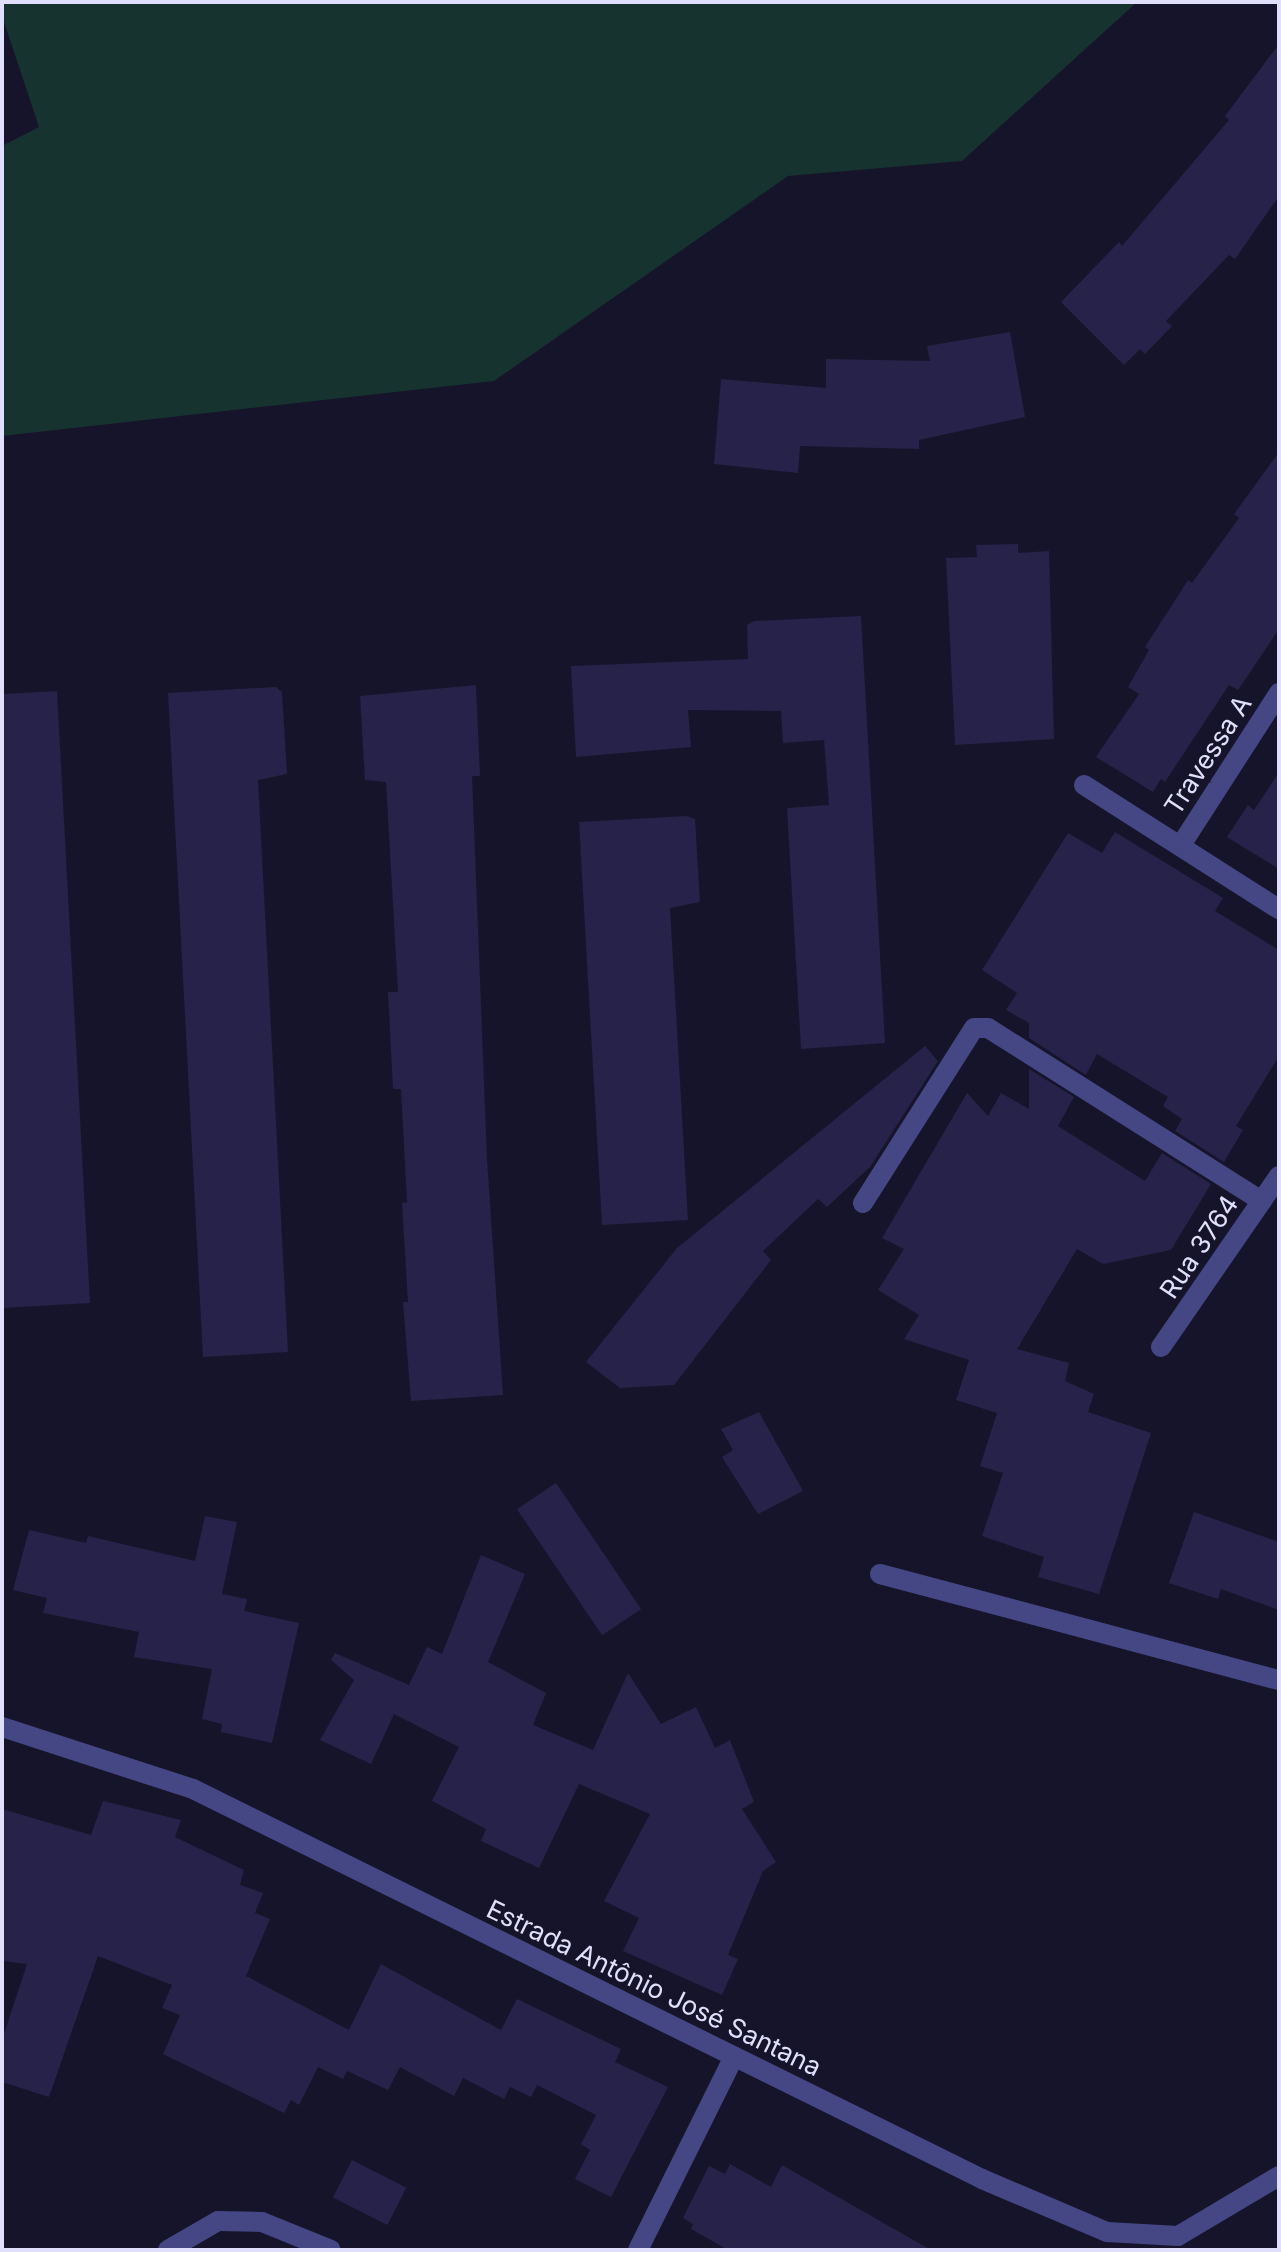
<!DOCTYPE html>
<html>
<head>
<meta charset="utf-8">
<style>
  body { margin:0 }
  #map { position:relative; width:1281px; height:2252px; overflow:hidden; background:#16142a; font-family:Inter,sans-serif }
  div>[style] { position:absolute }
  .green>* { inset:0; background:#17332f }
  .building>* { inset:0; background:#262249; transform-origin:0 0 }
  .minor>* { height:20px; margin:-10px; padding:0 10px; transform-origin:10px; border-radius:10px; background:#444784 }
  span { translate:-50% -50%; white-space:nowrap; text-align:center; line-height:1.15; -webkit-text-stroke:6px #16142a; paint-order:stroke }
  .street-label { font-size:26px; color:#e0e0fc }
  .frame { position:absolute; inset:0; border:4px solid #e0e0fc; pointer-events:none }
</style>
</head>
<body>
<div id="map">
  <div class="green">
    <i style="clip-path:polygon(2px 2px,1137px 2px,962px 161px,788px 176px,494px 381px,2px 436px,2px 146px,39px 127px,2px 16px)"></i>
  </div>
  <div class="building">
    <i style="clip-path:polygon(1279px 44px,1279px 196px,1235px 259px,1229px 255px,1166px 321px,1172px 326px,1145px 354px,1140px 349px,1124px 365px,1061px 302px,1119px 242px,1122px 246px,1229px 120px,1225px 116px)"></i>
    <i style="clip-path:polygon(1010px 332px,1025px 417px,919px 440px,919px 449px,800px 446px,798px 473px,714px 464px,721px 379px,826px 388px,826px 359px,930px 361px,927px 346px)"></i>
    <i style="clip-path:polygon(1279px 452px,1279px 629px,1238px 690px,1229px 685px,1165px 782px,1161px 779px,1153px 792px,1096px 757px,1139px 694px,1128px 687px,1149px 650px,1145px 647px,1188px 580px,1192px 583px,1239px 518px,1234px 514px)"></i>
    <i style="clip-path:polygon(1018px 544px,1018px 553px,1049px 551px,1054px 739px,955px 745px,946px 558px,977px 557px,976px 545px)"></i>
    <i style="clip-path:polygon(861px 616px,885px 1043px,801px 1049px,787px 808px,829px 805px,824px 740px,783px 743px,781px 711px,688px 710px,691px 747px,576px 757px,571px 666px,748px 659px,747px 625px,754px 621px)"></i>
    <i style="clip-path:polygon(476px 685px,480px 776px,472px 776px,487px 1159px,503px 1395px,411px 1401px,403px 1302px,408px 1302px,402px 1203px,407px 1202px,401px 1089px,393px 1089px,388px 992px,398px 992px,386px 782px,365px 780px,360px 696px)"></i>
    <i style="clip-path:polygon(276px 687px,282px 692px,287px 774px,258px 780px,288px 1352px,203px 1357px,168px 693px)"></i>
    <i style="clip-path:polygon(57px 691px,90px 1303px,3px 1308px,2px 694px)"></i>
    <i style="clip-path:polygon(1279px 772px,1279px 869px,1227px 837px,1248px 805px,1254px 810px)"></i>
    <i style="clip-path:polygon(687px 816px,695px 819px,700px 902px,670px 908px,688px 1220px,602px 1225px,579px 822px)"></i>
    <i style="clip-path:polygon(1115px 832px,1223px 898px,1215px 911px,1279px 950px,1279px 1056px,1236px 1126px,1243px 1130px,1224px 1162px,1175px 1131px,1182px 1119px,1163px 1106px,1168px 1097px,1097px 1054px,1086px 1075px,1029px 1038px,1029px 1023px,1006px 1010px,1017px 993px,982px 970px,1068px 833px,1102px 853px)"></i>
    <i style="clip-path:polygon(925px 1046px,938px 1061px,870px 1167px,827px 1207px,818px 1199px,763px 1251px,771px 1260px,674px 1385px,620px 1388px,586px 1362px,677px 1248px)"></i>
    <i style="clip-path:polygon(1029px 1069px,1074px 1097px,1058px 1126px,1145px 1181px,1162px 1153px,1211px 1184px,1171px 1250px,1103px 1264px,1077px 1249px,1017px 1349px,1069px 1363px,1065px 1381px,1094px 1394px,1088px 1412px,1151px 1433px,1099px 1594px,1038px 1577px,1044px 1557px,982px 1536px,1003px 1473px,980px 1466px,997px 1413px,956px 1400px,969px 1360px,904px 1339px,919px 1315px,878px 1290px,904px 1249px,882px 1238px,967px 1093px,988px 1116px,1001px 1093px,1029px 1109px)"></i>
    <i style="clip-path:polygon(759px 1412px,803px 1491px,758px 1514px,722px 1457px,733px 1450px,721px 1429px)"></i>
    <i style="left:556px;top:1483px;width:152px;height:47px;rotate:56deg"></i>
    <i style="clip-path:polygon(1194px 1512px,1279px 1542px,1279px 1610px,1221px 1589px,1218px 1599px,1169px 1583px)"></i>
    <i style="clip-path:polygon(205px 1516px,237px 1522px,222px 1594px,247px 1599px,244px 1611px,299px 1623px,272px 1743px,221px 1732px,222px 1724px,202px 1719px,212px 1669px,134px 1657px,139px 1632px,43px 1613px,47px 1598px,13px 1590px,29px 1530px,86px 1543px,88px 1536px,195px 1561px)"></i>
    <i style="clip-path:polygon(481px 1555px,525px 1574px,488px 1662px,546px 1693px,533px 1725px,593px 1750px,628px 1673px,661px 1724px,696px 1707px,715px 1748px,730px 1740px,754px 1802px,742px 1809px,776px 1862px,763px 1871px,728px 1955px,738px 1959px,722px 1995px,623px 1951px,639px 1918px,604px 1901px,650px 1814px,579px 1784px,539px 1868px,481px 1841px,486px 1829px,432px 1801px,459px 1747px,394px 1714px,371px 1764px,320px 1740px,354px 1680px,331px 1660px,335px 1653px,409px 1685px,427px 1647px,442px 1654px)"></i>
    <i style="clip-path:polygon(103px 1801px,181px 1820px,175px 1837px,244px 1870px,240px 1885px,263px 1893px,255px 1913px,270px 1919px,246px 1976px,349px 2030px,381px 1964px,501px 2030px,517px 1999px,621px 2049px,615px 2062px,668px 2087px,611px 2197px,575px 2179px,590px 2150px,581px 2144px,596px 2115px,537px 2085px,531px 2097px,510px 2087px,504px 2099px,463px 2078px,454px 2096px,400px 2067px,388px 2090px,347px 2071px,343px 2079px,318px 2067px,299px 2105px,291px 2100px,284px 2113px,163px 2054px,180px 2015px,162px 2008px,172px 1985px,98px 1956px,49px 2097px,2px 2082px,2px 2040px,27px 1964px,2px 1961px,2px 1809px,91px 1835px)"></i>
    <i style="left:352px;top:2160px;width:61px;height:42px;rotate:27deg"></i>
    <i style="clip-path:polygon(730px 2164px,771px 2187px,782px 2165px,931px 2250px,728px 2250px,691px 2229px,693px 2224px,683px 2218px,709px 2166px,725px 2174px)"></i>
  </div>
  <div class="minor">
    <i style="left:1084px;top:785px;width:231px;rotate:32.5deg"></i>
    <i style="left:1181px;top:845px;width:181px;rotate:-57.2deg"></i>
    <i style="left:863px;top:1203px;width:207px;rotate:-57.6deg"></i>
    <i style="left:974px;top:1028px;width:14px"></i>
    <i style="left:988px;top:1028px;width:324px;rotate:32.3deg"></i>
    <i style="left:1161px;top:1347px;width:208px;rotate:-55.4deg"></i>
    <i style="left:880px;top:1574px;width:413px;rotate:14.9deg"></i>
    <i style="left:2px;top:1727px;width:201px;rotate:18deg"></i>
    <i style="left:193px;top:1789px;width:880px;rotate:26.3deg"></i>
    <i style="left:982px;top:2179px;width:136px;rotate:23deg"></i>
    <i style="left:1107px;top:2232px;width:71px;rotate:3.2deg"></i>
    <i style="left:1178px;top:2236px;width:117px;rotate:-30.7deg"></i>
    <i style="left:168px;top:2250px;width:58px;rotate:-30.1deg"></i>
    <i style="left:218px;top:2221px;width:44px;rotate:1.3deg"></i>
    <i style="left:262px;top:2222px;width:74px;rotate:22.1deg"></i>
    <i style="left:638px;top:2250px;width:216px;rotate:-63.6deg"></i>
  </div>
  <div class="street-label">
    <span style="left:1208px;top:755px;rotate:-57deg">Travessa A</span>
    <span style="left:1199px;top:1247px;rotate:-56deg">Rua 3764</span>
    <span style="left:654px;top:1988px;rotate:26deg">Estrada Antônio José Santana</span>
  </div>
  <div class="frame"></div>
</div>
</body>
</html>
